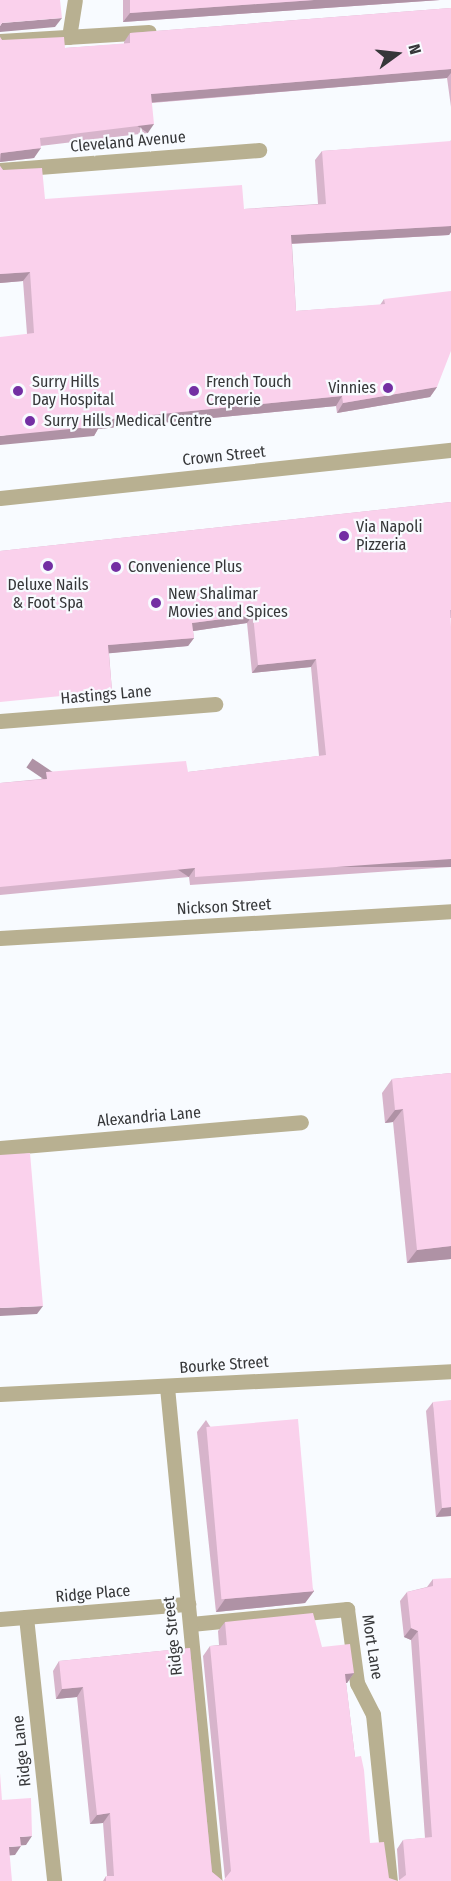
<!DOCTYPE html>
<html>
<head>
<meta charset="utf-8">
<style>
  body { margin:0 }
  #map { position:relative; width:451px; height:1881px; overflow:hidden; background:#f8fbff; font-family:"Fira Sans Condensed",sans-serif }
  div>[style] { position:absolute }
  .service>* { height:15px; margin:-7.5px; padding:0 7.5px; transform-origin:7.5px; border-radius:7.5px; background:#b8b091 }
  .minor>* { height:15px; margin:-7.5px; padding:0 7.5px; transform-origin:7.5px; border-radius:7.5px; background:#b8b091 }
  .tertiary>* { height:15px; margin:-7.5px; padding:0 7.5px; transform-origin:7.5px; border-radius:7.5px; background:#b8b091 }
  .wall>* { inset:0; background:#d7b4cb }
  .shaded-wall>* { inset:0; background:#af92a5; transform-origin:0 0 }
  .building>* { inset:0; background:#fad1ec; transform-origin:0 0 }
  .dots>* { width:16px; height:16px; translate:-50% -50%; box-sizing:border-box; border:3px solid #f8fbff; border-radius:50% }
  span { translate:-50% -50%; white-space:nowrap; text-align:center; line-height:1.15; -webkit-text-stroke:4.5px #f8fbff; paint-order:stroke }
  .street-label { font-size:16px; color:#363739 }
  .poi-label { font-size:16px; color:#363739 }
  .left { translate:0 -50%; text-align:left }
  .right { translate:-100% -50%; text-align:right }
  .north { position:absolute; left:367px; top:24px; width:60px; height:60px; -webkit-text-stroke:4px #f8fbff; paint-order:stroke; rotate:75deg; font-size:16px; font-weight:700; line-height:24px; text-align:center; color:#363739 }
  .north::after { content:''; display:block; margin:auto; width:21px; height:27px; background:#363739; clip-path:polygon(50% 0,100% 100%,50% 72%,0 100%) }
</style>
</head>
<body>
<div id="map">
  <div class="service">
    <i style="left:0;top:170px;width:260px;rotate:-4.4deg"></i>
    <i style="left:0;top:721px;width:216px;rotate:-4.5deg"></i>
    <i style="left:0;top:1148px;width:302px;rotate:-4.9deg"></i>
    <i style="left:26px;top:1617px;width:265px;rotate:83.9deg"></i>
    <i style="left:0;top:1619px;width:189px;rotate:-4.6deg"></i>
    <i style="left:191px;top:1624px;width:157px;rotate:-5.5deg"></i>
    <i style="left:347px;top:1609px;width:75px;rotate:82.3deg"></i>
    <i style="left:357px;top:1683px;width:35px;rotate:63deg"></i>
    <i style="left:373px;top:1714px;width:168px;rotate:84.2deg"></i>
  </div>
  <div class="minor">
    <i style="left:69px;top:37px;width:37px;rotate:-81deg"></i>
    <i style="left:0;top:41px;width:149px;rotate:-3.5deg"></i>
    <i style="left:0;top:938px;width:452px;rotate:-3.4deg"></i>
    <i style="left:167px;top:1387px;width:496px;rotate:84.5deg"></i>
  </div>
  <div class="tertiary">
    <i style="left:0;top:498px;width:454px;rotate:-6.1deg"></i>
    <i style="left:0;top:1394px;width:452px;rotate:-2.9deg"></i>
  </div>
  <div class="wall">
    <i style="clip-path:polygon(123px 0,440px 0,123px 22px)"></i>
    <i style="clip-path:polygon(451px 8px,451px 107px,447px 78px,152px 103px,148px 133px,40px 146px,34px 158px,0 162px,0 37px,2px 40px,65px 48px,124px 44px,124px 42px,130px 33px)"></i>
    <i style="clip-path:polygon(451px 140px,451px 232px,449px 235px,292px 244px,296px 311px,380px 305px,384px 299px,437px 387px,430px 397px,337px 413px,336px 406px,98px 429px,94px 436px,27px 334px,23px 281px,0 283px,0 166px,3px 170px,45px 199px,244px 209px,318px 204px,315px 160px,322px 151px,450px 142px)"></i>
    <i style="clip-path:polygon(451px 502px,451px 618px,450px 618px,451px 867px,190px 885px,189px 877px,0 895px,0 783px,41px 779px,46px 772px,188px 772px,319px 756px,311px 667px,252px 673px,247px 623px,193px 631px,194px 638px,188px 646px,109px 653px,112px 691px,107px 699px,0 551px)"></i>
    <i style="clip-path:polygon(451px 1073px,451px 1259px,407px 1263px,393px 1122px,385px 1123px,382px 1093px,392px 1079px)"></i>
    <i style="clip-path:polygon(433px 1402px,451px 1516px,436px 1517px,426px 1411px)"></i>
    <i style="clip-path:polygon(206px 1420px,314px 1591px,305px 1603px,216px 1612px,197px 1432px)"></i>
    <i style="clip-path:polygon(433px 1579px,451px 1881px,399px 1881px,397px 1849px,403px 1840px,425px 1838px,411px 1640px,404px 1637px,400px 1601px,407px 1592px,427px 1587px)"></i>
    <i style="clip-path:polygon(225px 1622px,322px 1647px,354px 1673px,347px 1683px,346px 1683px,355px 1757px,225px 1879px,203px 1656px,210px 1646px,219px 1645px,218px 1631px)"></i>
    <i style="clip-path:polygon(190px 1648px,212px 1872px,223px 1881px,103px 1881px,106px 1876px,107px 1876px,103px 1823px,90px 1824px,77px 1697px,56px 1699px,53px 1671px,59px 1661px)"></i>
  </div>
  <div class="shaded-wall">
    <i style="clip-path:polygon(314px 0,440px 0,123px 22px,130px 13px)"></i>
    <i style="clip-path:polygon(62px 18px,55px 27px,0 32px,0 26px,2px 23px)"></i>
    <i style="clip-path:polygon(451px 69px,451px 73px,447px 78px,145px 103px,151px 94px)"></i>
    <i style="left:154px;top:124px;width:11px;height:115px;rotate:124deg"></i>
    <i style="clip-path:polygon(41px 148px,34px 158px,0 162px,1px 153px)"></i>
    <i style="clip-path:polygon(451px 226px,451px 232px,449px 235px,285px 244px,291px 235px)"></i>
    <i style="clip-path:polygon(30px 272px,23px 281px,0 283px,0 274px)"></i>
    <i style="clip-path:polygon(437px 387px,430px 397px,337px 413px,343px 403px)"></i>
    <i style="clip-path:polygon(342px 396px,336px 406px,98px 429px,94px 436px,0 445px,0 436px,101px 420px)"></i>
    <i style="clip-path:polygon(253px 615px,247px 623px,187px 632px,192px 623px)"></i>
    <i style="clip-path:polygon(194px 638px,188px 646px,102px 654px,108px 645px)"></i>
    <i style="clip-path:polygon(316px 659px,311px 667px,252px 673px,258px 665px)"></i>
    <i style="left:112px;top:691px;width:9px;height:113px;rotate:122deg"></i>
    <i style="left:451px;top:859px;width:8px;height:257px;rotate:90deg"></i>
    <i style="left:195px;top:868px;width:11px;height:196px;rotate:124deg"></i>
    <i style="clip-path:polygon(403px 1109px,393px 1122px,385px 1123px,395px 1110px)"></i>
    <i style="clip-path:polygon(451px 1246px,451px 1259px,407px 1263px,417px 1250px)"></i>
    <i style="clip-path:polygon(43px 1306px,37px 1314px,0 1316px,0 1308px)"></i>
    <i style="clip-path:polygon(451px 1507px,451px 1516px,436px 1517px,442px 1508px)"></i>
    <i style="clip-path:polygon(314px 1591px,305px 1603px,216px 1612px,225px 1599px)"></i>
    <i style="clip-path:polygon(411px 1628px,418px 1631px,411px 1640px,404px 1637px)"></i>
    <i style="clip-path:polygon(354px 1673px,347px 1683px,338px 1683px,345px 1674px)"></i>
    <i style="clip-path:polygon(83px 1687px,77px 1697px,56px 1699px,62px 1689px)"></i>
    <i style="clip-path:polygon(110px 1813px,103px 1823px,90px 1824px,97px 1815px)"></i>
    <i style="clip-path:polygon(32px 1836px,26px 1845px,14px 1846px,20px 1837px)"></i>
    <i style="clip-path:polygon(21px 1846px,15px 1855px,3px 1856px,9px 1847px)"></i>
  </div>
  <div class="building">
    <i style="clip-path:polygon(0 0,60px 0,62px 18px,2px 23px,0 26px)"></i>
    <i style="clip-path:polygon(130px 0,314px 0,130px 13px)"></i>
    <i style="clip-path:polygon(451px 8px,451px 69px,151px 94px,154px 124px,40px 138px,41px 148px,1px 153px,0 154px,0 37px,2px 40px,64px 37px,65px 48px,103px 45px,130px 43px,130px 33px)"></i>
    <i style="clip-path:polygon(451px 141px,451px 226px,291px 235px,296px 311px,385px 304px,384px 299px,451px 291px,451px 351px,437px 387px,343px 403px,342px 396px,101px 420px,100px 426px,0 436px,0 337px,34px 333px,30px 272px,0 274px,0 166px,3px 170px,42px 168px,45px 199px,242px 185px,244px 209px,326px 204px,322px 151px)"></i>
    <i style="clip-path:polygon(451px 502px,451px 610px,450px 610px,451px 627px,451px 859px,195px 877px,195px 868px,0 887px,0 783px,47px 779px,46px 772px,186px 761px,188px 772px,326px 755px,316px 659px,258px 665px,253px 615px,192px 623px,194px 638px,108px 645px,112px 691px,0 702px,0 551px)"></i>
    <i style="clip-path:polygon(451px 1073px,451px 1246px,417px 1250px,403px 1109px,395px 1110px,392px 1079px)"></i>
    <i style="clip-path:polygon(30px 1153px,43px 1306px,0 1308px,0 1155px)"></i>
    <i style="clip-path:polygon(451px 1400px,451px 1507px,442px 1508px,433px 1402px)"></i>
    <i style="left:298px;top:1419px;width:173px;height:92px;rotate:85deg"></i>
    <i style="clip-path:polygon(451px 1578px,451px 1881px,398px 1881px,406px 1875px,403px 1840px,432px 1837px,418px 1631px,411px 1628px,407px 1592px,433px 1586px,433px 1579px)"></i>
    <i style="clip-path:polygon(313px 1613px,322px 1647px,350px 1644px,354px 1673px,345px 1674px,355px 1757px,361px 1756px,364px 1770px,370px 1843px,384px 1842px,389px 1878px,398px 1881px,223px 1881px,231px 1871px,210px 1646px,227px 1645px,225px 1622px)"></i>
    <i style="clip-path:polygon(190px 1648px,212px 1872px,223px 1881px,106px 1881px,106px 1876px,114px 1876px,110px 1813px,97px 1815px,83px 1687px,62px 1689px,59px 1661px)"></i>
    <i style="clip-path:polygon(0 1773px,2px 1800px,31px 1798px,32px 1836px,20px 1837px,21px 1846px,9px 1847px,12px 1881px,0 1881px)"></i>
  </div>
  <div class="dots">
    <i style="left:388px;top:388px;background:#732fa3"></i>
    <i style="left:18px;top:391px;background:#732fa3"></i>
    <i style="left:194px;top:391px;background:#732fa3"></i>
    <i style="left:30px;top:421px;background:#732fa3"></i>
    <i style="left:344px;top:536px;background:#732fa3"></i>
    <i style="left:48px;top:566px;background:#732fa3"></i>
    <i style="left:116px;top:567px;background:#732fa3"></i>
    <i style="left:156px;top:603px;background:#732fa3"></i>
  </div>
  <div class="street-label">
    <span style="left:128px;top:142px;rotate:-5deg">Cleveland Avenue</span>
    <span style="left:224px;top:456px;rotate:-6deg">Crown Street</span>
    <span style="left:106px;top:695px;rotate:-5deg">Hastings Lane</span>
    <span style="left:224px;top:907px;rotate:-3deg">Nickson Street</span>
    <span style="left:149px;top:1117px;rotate:-5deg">Alexandria Lane</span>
    <span style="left:224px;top:1365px;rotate:-4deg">Bourke Street</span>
    <span style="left:93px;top:1594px;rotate:-5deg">Ridge Place</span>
    <span style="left:173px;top:1636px;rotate:-96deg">Ridge Street</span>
    <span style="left:372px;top:1647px;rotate:81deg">Mort Lane</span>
    <span style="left:22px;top:1751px;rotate:-96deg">Ridge Lane</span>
  </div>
  <div class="poi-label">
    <span class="left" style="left:32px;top:391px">Surry Hills<br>Day Hospital</span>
    <span class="left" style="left:206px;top:391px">French Touch<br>Creperie</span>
    <span class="right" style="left:376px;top:388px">Vinnies</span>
    <span class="left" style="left:44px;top:421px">Surry Hills Medical Centre</span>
    <span class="left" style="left:356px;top:536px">Via Napoli<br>Pizzeria</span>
    <span class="left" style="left:128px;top:567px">Convenience Plus</span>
    <span style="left:48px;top:594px">Deluxe Nails<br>&amp; Foot Spa</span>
    <span class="left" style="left:168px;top:603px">New Shalimar<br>Movies and Spices</span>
  </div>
  <div class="north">N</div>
</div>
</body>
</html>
